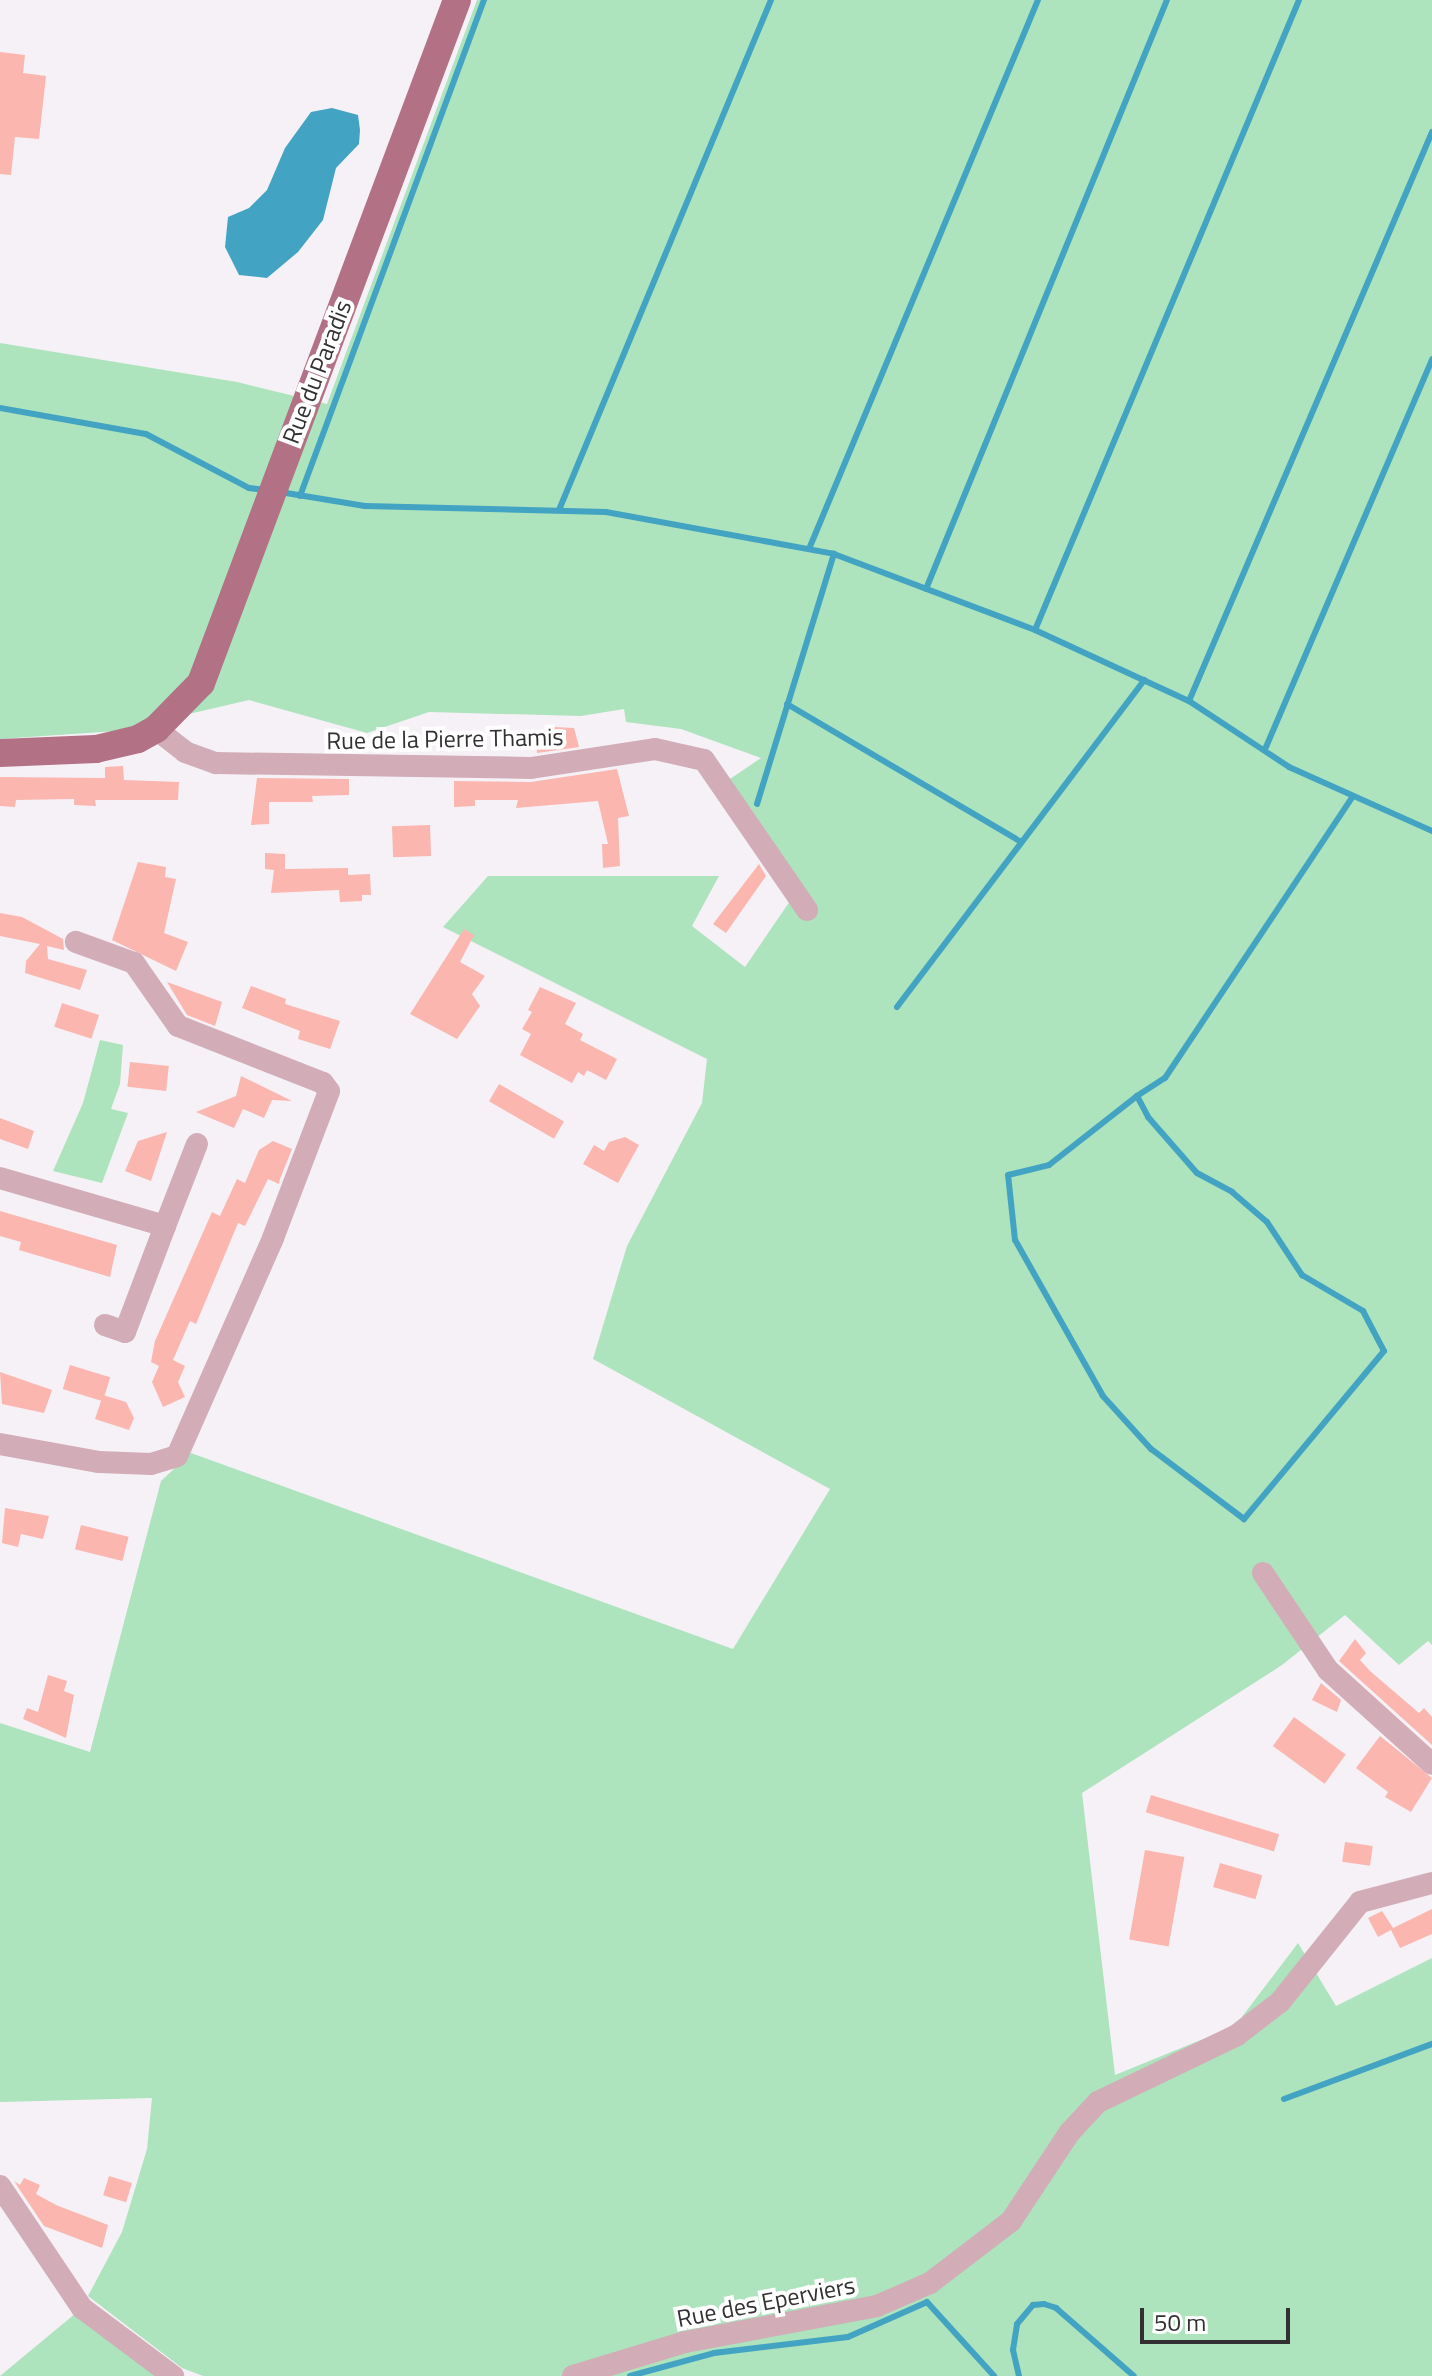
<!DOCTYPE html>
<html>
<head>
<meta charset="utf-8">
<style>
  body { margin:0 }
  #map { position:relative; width:1432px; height:2376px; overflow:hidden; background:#f6f1f7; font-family:"Titillium Web",sans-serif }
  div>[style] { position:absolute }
  .green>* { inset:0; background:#ade3bd }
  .water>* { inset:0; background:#43a3c3 }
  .stream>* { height:6px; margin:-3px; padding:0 3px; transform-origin:3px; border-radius:3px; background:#43a3c3 }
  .building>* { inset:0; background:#fab6af; transform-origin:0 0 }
  .minor>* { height:22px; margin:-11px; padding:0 11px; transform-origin:11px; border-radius:11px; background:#d2adb7 }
  .major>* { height:28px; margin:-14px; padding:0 14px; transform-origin:14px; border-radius:14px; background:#b27184 }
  span { translate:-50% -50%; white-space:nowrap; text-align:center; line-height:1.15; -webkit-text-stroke:8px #fff; paint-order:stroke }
  .street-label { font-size:24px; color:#323032 }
  .scale { position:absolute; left:1140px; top:2308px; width:150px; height:36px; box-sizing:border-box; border:4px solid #323032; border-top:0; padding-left:10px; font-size:24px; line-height:28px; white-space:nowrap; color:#323032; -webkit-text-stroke:6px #fff; paint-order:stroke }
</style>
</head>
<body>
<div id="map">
  <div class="green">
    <i style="clip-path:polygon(477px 0,1432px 0,1432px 1645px,1428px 1641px,1399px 1665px,1345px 1615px,1282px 1665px,1082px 1793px,1115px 2075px,1235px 2026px,1298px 1943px,1336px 2006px,1432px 1958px,1432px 2376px,203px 2376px,182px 2368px,88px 2296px,122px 2232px,147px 2149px,152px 2098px,0 2102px,0 1723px,90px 1752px,161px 1481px,191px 1453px,733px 1649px,830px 1489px,593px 1359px,627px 1246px,702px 1103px,707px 1059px,443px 927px,488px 876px,719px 876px,692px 926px,745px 967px,801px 885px,727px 781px,761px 758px,681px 729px,626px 722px,624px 709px,581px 716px,429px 712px,367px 733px,249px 700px,116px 731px,0 739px,0 343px,237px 382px,327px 404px)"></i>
    <i style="clip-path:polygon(100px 1040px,123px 1045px,120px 1084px,111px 1109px,128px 1113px,102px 1183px,53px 1171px,83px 1103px)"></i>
    <i style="clip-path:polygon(82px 2308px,173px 2376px,0 2376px)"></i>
  </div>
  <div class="water">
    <i style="clip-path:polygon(332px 108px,358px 115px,360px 130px,359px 144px,336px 168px,323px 220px,298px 252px,267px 278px,239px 275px,225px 247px,228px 217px,249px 208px,267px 190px,285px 148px,311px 112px)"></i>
  </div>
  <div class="stream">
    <i style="left:0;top:408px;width:148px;rotate:10.1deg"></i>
    <i style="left:146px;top:434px;width:116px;rotate:27.7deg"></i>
    <i style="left:249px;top:488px;width:16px;rotate:7deg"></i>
    <i style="left:280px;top:492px;width:86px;rotate:9.4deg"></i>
    <i style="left:365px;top:506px;width:241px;rotate:1.4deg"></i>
    <i style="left:606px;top:512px;width:232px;rotate:10.4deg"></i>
    <i style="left:834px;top:554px;width:215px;rotate:20.7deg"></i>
    <i style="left:1035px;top:630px;width:170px;rotate:24.8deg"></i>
    <i style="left:1189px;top:701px;width:120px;rotate:33.4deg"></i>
    <i style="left:1289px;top:767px;width:157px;rotate:24.1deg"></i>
    <i style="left:300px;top:496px;width:529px;rotate:-69.65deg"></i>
    <i style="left:559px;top:510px;width:552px;rotate:-67.43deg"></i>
    <i style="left:809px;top:549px;width:595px;rotate:-67.36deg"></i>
    <i style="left:926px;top:589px;width:636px;rotate:-67.75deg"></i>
    <i style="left:1035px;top:630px;width:683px;rotate:-67.26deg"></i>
    <i style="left:1189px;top:701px;width:619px;rotate:-66.87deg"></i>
    <i style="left:787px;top:704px;width:272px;rotate:30.5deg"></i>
    <i style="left:1266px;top:747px;width:422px;rotate:-66.8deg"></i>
    <i style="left:757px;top:804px;width:262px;rotate:-72.9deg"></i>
    <i style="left:897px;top:1007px;width:410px;rotate:-52.9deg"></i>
    <i style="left:1137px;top:1096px;width:24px;rotate:62deg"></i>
    <i style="left:1148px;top:1117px;width:74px;rotate:48.8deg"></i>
    <i style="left:1197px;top:1173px;width:40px;rotate:28deg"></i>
    <i style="left:1232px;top:1192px;width:46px;rotate:40.6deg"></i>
    <i style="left:1267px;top:1222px;width:64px;rotate:56.6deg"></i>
    <i style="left:1302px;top:1275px;width:71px;rotate:30.5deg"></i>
    <i style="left:1363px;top:1311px;width:45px;rotate:62.3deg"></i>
    <i style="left:1384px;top:1351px;width:219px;rotate:129.8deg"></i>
    <i style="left:1244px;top:1519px;width:116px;rotate:-143deg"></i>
    <i style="left:1151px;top:1449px;width:72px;rotate:-132.2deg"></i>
    <i style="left:1103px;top:1396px;width:179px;rotate:-119.4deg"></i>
    <i style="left:1015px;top:1240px;width:65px;rotate:-96.1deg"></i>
    <i style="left:1008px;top:1175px;width:42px;rotate:-13.7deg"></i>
    <i style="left:1049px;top:1165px;width:112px;rotate:-38.1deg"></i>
    <i style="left:1137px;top:1096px;width:33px;rotate:-33deg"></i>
    <i style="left:1165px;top:1078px;width:337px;rotate:-56.3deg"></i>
    <i style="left:1284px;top:2099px;width:158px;rotate:-20.4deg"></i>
    <i style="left:630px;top:2376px;width:87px;rotate:-15.3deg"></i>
    <i style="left:714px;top:2353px;width:135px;rotate:-6.8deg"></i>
    <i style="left:848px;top:2337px;width:86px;rotate:-23.9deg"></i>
    <i style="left:927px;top:2302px;width:100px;rotate:47.8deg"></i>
    <i style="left:1019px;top:2376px;width:27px;rotate:-103deg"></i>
    <i style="left:1013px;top:2350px;width:26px;rotate:-81deg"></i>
    <i style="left:1017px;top:2324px;width:25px;rotate:-50deg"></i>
    <i style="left:1033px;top:2305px;width:11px;rotate:-5deg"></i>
    <i style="left:1044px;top:2304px;width:13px;rotate:18deg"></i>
    <i style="left:1056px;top:2308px;width:103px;rotate:41.1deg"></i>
  </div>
  <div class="building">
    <i style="clip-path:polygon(0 52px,25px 55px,23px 73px,46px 76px,39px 139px,15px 137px,11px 175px,0 174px)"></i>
    <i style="clip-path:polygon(553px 727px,574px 728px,579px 747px,537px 753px,536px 741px,555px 739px)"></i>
    <i style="clip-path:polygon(123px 766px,124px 780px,179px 782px,178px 800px,95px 800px,96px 806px,74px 805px,74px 799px,16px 800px,15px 807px,0 806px,0 777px,105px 778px,105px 767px)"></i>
    <i style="clip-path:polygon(617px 769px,629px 816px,618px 818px,620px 866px,603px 868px,602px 844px,608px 844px,598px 801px,516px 808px,518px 800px,475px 800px,475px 806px,454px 807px,454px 781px,531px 782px)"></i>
    <i style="clip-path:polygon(257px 778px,349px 779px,349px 795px,312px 796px,313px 802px,269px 802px,269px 824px,251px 825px)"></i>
    <i style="left:430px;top:825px;width:31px;height:38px;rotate:88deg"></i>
    <i style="clip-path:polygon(265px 853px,285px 854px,285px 869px,348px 868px,348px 875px,370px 874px,371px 895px,362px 895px,362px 901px,340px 902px,339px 890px,271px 893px,274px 870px,265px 869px)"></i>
    <i style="clip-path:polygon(138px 862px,166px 867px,165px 877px,176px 879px,164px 933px,188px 942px,176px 971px,112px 940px)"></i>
    <i style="clip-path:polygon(759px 864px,766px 876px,726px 933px,713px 924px)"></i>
    <i style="clip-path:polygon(0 913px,22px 917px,63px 939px,64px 950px,47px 946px,48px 959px,87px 970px,80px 990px,25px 973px,26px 961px,40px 944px,0 936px)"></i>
    <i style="clip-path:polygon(464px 929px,474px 935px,460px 962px,485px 976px,472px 994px,480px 1006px,457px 1039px,410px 1014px)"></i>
    <i style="clip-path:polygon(167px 982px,222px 1002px,215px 1026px,187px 1015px)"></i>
    <i style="clip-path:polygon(251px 986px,286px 999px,285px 1004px,340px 1021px,330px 1049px,298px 1039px,300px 1031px,242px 1008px)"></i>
    <i style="clip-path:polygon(540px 987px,576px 1003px,565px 1024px,583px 1034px,580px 1040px,617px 1059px,606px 1080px,587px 1070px,584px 1076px,578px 1072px,572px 1083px,520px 1055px,531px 1034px,522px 1029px,532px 1012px,528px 1010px)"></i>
    <i style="left:62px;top:1003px;width:39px;height:25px;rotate:18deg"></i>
    <i style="left:130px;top:1062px;width:39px;height:25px;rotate:6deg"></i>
    <i style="clip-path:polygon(241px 1076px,292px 1101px,272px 1100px,264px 1118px,243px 1109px,234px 1128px,196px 1112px,236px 1096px)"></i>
    <i style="left:499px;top:1084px;width:75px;height:20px;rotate:30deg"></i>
    <i style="clip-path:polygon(0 1118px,34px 1131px,28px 1149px,0 1139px)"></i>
    <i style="clip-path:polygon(167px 1132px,151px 1181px,125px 1171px,138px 1141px)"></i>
    <i style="clip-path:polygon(625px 1137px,639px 1145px,618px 1183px,583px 1164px,594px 1145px,604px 1151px,609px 1142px)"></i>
    <i style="clip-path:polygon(273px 1141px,292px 1149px,280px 1179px,279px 1184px,268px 1179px,245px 1226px,238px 1223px,196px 1324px,190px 1321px,173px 1360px,185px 1366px,178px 1382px,185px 1397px,163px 1407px,152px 1382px,159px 1366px,151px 1362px,155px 1341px,212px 1212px,220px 1216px,237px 1179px,245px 1183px,259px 1150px)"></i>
    <i style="clip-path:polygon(0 1211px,117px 1245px,110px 1277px,19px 1250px,21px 1242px,0 1236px)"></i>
    <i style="left:70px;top:1365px;width:42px;height:25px;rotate:17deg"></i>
    <i style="clip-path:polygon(0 1372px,52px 1390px,44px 1413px,2px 1404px)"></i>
    <i style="clip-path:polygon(103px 1395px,126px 1402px,134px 1418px,129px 1430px,95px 1419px)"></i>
    <i style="clip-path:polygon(5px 1508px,49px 1516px,43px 1539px,21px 1534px,18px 1547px,2px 1543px)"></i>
    <i style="left:81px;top:1525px;width:49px;height:25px;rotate:14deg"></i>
    <i style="clip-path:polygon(1355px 1639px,1366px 1653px,1360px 1660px,1370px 1671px,1419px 1713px,1424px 1708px,1432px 1717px,1432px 1745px,1339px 1661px)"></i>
    <i style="clip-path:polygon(48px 1675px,67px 1681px,64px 1691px,74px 1695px,66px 1738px,23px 1719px,27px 1708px,38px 1712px)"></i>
    <i style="clip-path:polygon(1321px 1683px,1341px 1700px,1337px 1712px,1312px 1700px)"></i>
    <i style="left:1294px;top:1717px;width:64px;height:36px;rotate:36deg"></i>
    <i style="clip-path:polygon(1380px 1736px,1432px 1778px,1411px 1812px,1385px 1797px,1388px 1792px,1356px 1768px)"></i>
    <i style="left:1151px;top:1795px;width:134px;height:18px;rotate:17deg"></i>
    <i style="left:1345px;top:1842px;width:28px;height:20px;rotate:8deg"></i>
    <i style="left:1145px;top:1850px;width:40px;height:91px;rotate:10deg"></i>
    <i style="left:1220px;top:1863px;width:44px;height:25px;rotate:16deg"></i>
    <i style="clip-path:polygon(1432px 1909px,1432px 1934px,1400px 1948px,1391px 1930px,1378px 1937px,1368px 1918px,1382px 1911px,1393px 1928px)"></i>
    <i style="left:109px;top:2176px;width:24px;height:20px;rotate:17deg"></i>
    <i style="clip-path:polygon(24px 2178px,40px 2185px,36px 2194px,56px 2205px,108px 2225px,102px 2248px,44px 2226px,14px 2181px,20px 2185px)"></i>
  </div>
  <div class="minor">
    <i style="left:156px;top:729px;width:37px;rotate:38deg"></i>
    <i style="left:185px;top:752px;width:33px;rotate:20deg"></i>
    <i style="left:216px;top:763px;width:315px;rotate:0.9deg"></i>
    <i style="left:531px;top:768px;width:125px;rotate:-8.7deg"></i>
    <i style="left:655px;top:749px;width:50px;rotate:12.7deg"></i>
    <i style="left:704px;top:760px;width:182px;rotate:55.5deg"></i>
    <i style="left:0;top:1178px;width:172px;rotate:16.2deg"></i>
    <i style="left:165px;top:1226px;width:88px;rotate:-68.7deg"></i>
    <i style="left:105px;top:1325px;width:21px;rotate:19deg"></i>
    <i style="left:125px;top:1332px;width:113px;rotate:-69.3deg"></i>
    <i style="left:0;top:1444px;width:101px;rotate:10.3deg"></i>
    <i style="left:99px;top:1462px;width:52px;rotate:2.2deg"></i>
    <i style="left:151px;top:1464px;width:27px;rotate:-17deg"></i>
    <i style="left:177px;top:1456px;width:238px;rotate:-66.2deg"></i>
    <i style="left:273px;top:1238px;width:157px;rotate:-69.1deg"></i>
    <i style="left:329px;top:1091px;width:10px;rotate:-127deg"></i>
    <i style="left:323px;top:1083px;width:156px;rotate:-158.5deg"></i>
    <i style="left:178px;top:1026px;width:77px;rotate:-124.9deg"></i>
    <i style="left:134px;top:963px;width:62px;rotate:-160.1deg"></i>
    <i style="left:1263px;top:1573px;width:117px;rotate:56.2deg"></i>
    <i style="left:1328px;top:1670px;width:140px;rotate:42.1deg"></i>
    <i style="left:0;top:2186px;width:147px;rotate:56.1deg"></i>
    <i style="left:82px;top:2308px;width:114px;rotate:36.8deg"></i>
    <i style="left:573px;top:2376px;width:117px;rotate:-16.9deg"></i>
    <i style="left:685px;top:2342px;width:195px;rotate:-10.6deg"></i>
    <i style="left:877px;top:2306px;width:58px;rotate:-23.5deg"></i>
    <i style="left:930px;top:2283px;width:102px;rotate:-37.4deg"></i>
    <i style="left:1011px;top:2221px;width:107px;rotate:-56.5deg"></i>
    <i style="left:1070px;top:2132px;width:41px;rotate:-47deg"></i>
    <i style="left:1098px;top:2102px;width:154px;rotate:-25.7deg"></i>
    <i style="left:1237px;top:2035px;width:54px;rotate:-37.5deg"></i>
    <i style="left:1280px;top:2002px;width:128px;rotate:-51.3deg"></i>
    <i style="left:1360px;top:1902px;width:74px;rotate:-14.8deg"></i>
  </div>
  <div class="major">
    <i style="left:0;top:753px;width:96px;rotate:-2.4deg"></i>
    <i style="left:96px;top:749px;width:43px;rotate:-13.4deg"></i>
    <i style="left:138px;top:739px;width:21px;rotate:-29deg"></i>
    <i style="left:156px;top:729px;width:64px;rotate:-45.6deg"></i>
    <i style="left:201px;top:683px;width:729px;rotate:-69.45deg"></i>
  </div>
  <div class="street-label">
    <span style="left:317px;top:372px;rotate:-69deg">Rue du Paradis</span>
    <span style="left:445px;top:739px;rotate:-1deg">Rue de la Pierre Thamis</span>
    <span style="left:766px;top:2302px;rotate:-11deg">Rue des Eperviers</span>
  </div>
  <div class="scale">50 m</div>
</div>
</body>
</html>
